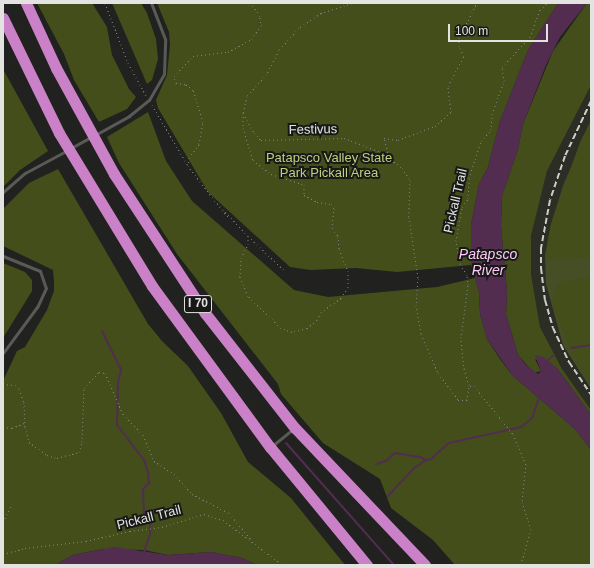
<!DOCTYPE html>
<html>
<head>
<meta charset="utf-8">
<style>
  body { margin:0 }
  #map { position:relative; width:594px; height:568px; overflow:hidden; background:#21221f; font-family:Helvetica,sans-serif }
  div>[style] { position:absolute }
  .built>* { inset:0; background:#2c2e26 }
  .green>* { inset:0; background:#454e24 }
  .forest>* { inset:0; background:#434e1a }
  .water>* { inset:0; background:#522d50 }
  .stream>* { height:2px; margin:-1px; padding:0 1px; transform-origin:1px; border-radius:1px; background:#522d50 }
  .path>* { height:1px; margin-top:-0.5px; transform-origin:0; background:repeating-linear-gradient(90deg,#838481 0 1px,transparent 0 4px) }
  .lane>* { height:3px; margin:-1.5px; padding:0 1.5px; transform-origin:1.5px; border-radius:1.5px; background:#595a56 }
  .highway>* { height:11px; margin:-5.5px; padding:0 5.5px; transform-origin:5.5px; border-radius:5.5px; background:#cb81c7 }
  .rail>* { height:2px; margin-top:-1px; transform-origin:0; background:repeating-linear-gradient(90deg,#cdcecc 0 6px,transparent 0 9px) }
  span { translate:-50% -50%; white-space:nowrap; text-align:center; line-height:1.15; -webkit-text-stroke:4px #181916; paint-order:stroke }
  .shield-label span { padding:1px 3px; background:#181916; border:1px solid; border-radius:3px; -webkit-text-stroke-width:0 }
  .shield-label { font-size:12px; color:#e3e4e2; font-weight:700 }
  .street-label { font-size:13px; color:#e3e4e2 }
  .park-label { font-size:13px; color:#bcd081 }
  .water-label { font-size:14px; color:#fdc9f9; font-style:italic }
  .frame { position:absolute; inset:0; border:4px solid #e3e4e2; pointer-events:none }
  .scale { position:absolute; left:448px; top:24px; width:100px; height:18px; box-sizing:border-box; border:2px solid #e3e4e2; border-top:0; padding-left:5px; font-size:12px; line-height:14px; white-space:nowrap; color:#e3e4e2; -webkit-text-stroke:3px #181916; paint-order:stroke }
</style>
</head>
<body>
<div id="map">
  <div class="built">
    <i style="clip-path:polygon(591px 85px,591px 120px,580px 142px,551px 224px,585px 381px,591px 389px,591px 410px,562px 369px,540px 327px,531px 274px,531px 236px,547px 171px)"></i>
  </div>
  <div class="green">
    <i style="clip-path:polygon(591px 120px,591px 389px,563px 345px,546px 284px,545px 256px,551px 224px,563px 186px)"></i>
  </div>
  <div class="forest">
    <i style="clip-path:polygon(37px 3px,92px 3px,107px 27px,112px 55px,129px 89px,136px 97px,127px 109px,99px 122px,74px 80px,64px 54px)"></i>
    <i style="clip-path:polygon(112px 3px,141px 3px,147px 13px,156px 39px,158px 59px,152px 80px,147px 84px)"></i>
    <i style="clip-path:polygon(157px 3px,558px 3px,528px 50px,500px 121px,488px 167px,479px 184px,471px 225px,471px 265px,397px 272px,356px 268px,310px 270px,290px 267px,208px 192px,158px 108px,156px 100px,167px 75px,170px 45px,169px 32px)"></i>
    <i style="clip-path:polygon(587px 3px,591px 3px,591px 85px,547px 171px,531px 236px,531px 274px,540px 327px,562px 369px,591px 410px,591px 415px,557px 368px,535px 359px,541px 371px,534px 373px,518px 355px,506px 314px,507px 291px,501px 227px,502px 196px,518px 149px,523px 124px,553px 51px)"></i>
    <i style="clip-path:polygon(3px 69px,48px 151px,20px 170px,3px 187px)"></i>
    <i style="clip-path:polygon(148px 112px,166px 161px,192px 201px,294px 290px,328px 297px,437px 287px,475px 278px,479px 292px,480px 314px,487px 339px,500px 359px,512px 375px,575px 429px,591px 450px,591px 565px,455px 565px,433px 540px,391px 508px,380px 479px,323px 443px,281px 394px,278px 384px,177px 254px,119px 163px,107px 137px)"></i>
    <i style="clip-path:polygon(591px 120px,591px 257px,549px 260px,545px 256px,551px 224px,580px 142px)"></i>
    <i style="clip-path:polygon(58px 169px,148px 324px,162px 341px,188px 366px,221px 413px,248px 462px,291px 498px,345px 565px,257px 565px,242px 558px,211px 552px,168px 555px,144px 550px,103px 549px,73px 555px,57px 564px,3px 565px,3px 381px,17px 351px,25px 347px,47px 310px,54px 291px,54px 281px,53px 270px,3px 246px,3px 209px,29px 183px)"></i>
    <i style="clip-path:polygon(3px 263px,25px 272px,32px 280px,32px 291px,3px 338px)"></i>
    <i style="clip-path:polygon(591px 277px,591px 385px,572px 356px,552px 301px,558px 285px,562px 282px)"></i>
  </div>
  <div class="water">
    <i style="clip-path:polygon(558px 3px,587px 3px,560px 37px,546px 65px,523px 124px,518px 149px,502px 196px,501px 227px,507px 291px,506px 314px,518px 355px,526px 365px,538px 374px,541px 371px,535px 355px,543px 357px,557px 368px,591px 415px,591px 450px,575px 429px,512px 375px,487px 339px,480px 314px,479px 292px,471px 265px,471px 225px,479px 184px,488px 167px,500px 121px,528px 50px)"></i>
    <i style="clip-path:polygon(114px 547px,168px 555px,211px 552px,242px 558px,257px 565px,24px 565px,57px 564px,73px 555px)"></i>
  </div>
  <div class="stream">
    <i style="left:102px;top:331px;width:43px;rotate:64deg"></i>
    <i style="left:121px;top:370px;width:13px;rotate:103deg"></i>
    <i style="left:118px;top:383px;width:42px;rotate:91.4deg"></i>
    <i style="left:117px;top:425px;width:44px;rotate:52.4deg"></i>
    <i style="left:144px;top:460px;width:13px;rotate:72deg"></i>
    <i style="left:148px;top:472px;width:11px;rotate:85deg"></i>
    <i style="left:149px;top:483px;width:8px;rotate:135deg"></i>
    <i style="left:143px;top:489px;width:24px;rotate:88deg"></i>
    <i style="left:144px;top:513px;width:13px;rotate:63deg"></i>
    <i style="left:150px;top:525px;width:9px;rotate:90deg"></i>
    <i style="left:150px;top:534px;width:19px;rotate:108deg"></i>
    <i style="left:572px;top:348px;width:19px;rotate:-9deg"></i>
    <i style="left:546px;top:362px;width:11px;rotate:-41deg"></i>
    <i style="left:286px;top:443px;width:163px;rotate:48.5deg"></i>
    <i style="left:376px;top:464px;width:10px;rotate:-17deg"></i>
    <i style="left:386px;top:461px;width:12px;rotate:-42deg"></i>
    <i style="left:395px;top:453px;width:25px;rotate:9deg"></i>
    <i style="left:420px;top:457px;width:7px;rotate:27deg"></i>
    <i style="left:426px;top:460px;width:5px;rotate:-11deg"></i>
    <i style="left:431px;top:459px;width:24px;rotate:-42deg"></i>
    <i style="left:449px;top:443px;width:74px;rotate:-12.5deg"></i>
    <i style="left:521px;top:427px;width:14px;rotate:-39deg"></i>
    <i style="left:532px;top:418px;width:24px;rotate:-71deg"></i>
    <i style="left:388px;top:496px;width:35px;rotate:-47deg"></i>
    <i style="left:412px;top:470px;width:17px;rotate:-36deg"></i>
  </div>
  <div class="path">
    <i style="left:105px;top:3px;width:64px;rotate:69deg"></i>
    <i style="left:128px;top:63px;width:37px;rotate:61deg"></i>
    <i style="left:352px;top:3px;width:33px;rotate:162deg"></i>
    <i style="left:321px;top:13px;width:27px;rotate:146deg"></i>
    <i style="left:299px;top:28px;width:30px;rotate:132deg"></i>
    <i style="left:279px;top:50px;width:27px;rotate:117deg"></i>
    <i style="left:267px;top:74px;width:30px;rotate:132deg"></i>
    <i style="left:247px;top:96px;width:17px;rotate:103deg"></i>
    <i style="left:243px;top:113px;width:23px;rotate:61deg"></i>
    <i style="left:254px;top:133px;width:10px;rotate:45deg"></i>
    <i style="left:261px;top:140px;width:83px;rotate:-1.4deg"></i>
    <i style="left:344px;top:138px;width:40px;rotate:21deg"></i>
    <i style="left:381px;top:152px;width:26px;rotate:37deg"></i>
    <i style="left:402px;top:168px;width:14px;rotate:56deg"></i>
    <i style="left:410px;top:180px;width:37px;rotate:92deg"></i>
    <i style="left:409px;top:217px;width:62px;rotate:81.6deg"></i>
    <i style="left:418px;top:278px;width:27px;rotate:94deg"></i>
    <i style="left:416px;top:305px;width:29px;rotate:80deg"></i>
    <i style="left:421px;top:334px;width:43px;rotate:66.4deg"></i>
    <i style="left:438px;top:373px;width:34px;rotate:53deg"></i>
    <i style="left:458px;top:400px;width:9px"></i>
    <i style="left:467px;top:400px;width:14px;rotate:-82deg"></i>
    <i style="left:152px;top:105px;width:69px;rotate:59.3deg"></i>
    <i style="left:243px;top:113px;width:15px;rotate:90deg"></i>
    <i style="left:243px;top:128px;width:34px;rotate:73deg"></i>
    <i style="left:253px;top:160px;width:23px;rotate:38deg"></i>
    <i style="left:271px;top:174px;width:35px;rotate:18deg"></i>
    <i style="left:304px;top:185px;width:10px;rotate:90deg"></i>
    <i style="left:304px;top:195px;width:15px;rotate:28deg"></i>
    <i style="left:317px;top:202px;width:14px;rotate:8deg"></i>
    <i style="left:331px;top:204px;width:5px;rotate:53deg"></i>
    <i style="left:334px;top:208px;width:20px;rotate:96deg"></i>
    <i style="left:332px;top:228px;width:10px;rotate:53deg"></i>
    <i style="left:338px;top:236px;width:13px;rotate:86deg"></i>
    <i style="left:339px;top:249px;width:24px;rotate:68deg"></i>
    <i style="left:348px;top:271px;width:16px;rotate:90deg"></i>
    <i style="left:348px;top:287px;width:13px;rotate:122deg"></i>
    <i style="left:341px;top:298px;width:24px;rotate:145deg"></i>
    <i style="left:321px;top:312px;width:9px;rotate:117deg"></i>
    <i style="left:317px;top:320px;width:13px;rotate:141deg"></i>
    <i style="left:307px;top:328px;width:16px;rotate:165deg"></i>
    <i style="left:292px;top:332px;width:12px;rotate:-160deg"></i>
    <i style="left:281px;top:328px;width:46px;rotate:-135.9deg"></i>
    <i style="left:248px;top:296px;width:21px;rotate:-113deg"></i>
    <i style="left:240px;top:277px;width:19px;rotate:-87deg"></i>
    <i style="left:241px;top:258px;width:16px;rotate:-63deg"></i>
    <i style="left:248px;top:244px;width:8px;rotate:-90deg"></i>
    <i style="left:248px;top:236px;width:48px;rotate:-133.3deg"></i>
    <i style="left:215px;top:201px;width:44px;rotate:-127.6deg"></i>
    <i style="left:188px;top:166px;width:8px;rotate:-83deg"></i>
    <i style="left:189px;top:158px;width:17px;rotate:-54deg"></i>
    <i style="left:199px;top:144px;width:22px;rotate:-80deg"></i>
    <i style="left:203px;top:122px;width:34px;rotate:-107deg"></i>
    <i style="left:193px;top:90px;width:10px;rotate:-143deg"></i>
    <i style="left:185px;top:84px;width:9px;rotate:-174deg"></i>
    <i style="left:176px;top:83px;width:7px;rotate:-106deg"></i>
    <i style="left:174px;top:76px;width:28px;rotate:-46deg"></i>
    <i style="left:193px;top:56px;width:35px;rotate:-7deg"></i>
    <i style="left:228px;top:52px;width:26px;rotate:-29deg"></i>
    <i style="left:251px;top:39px;width:16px;rotate:-52deg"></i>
    <i style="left:261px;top:26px;width:10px;rotate:-96deg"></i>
    <i style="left:260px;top:16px;width:16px;rotate:-125deg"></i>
    <i style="left:389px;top:156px;width:19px;rotate:-106deg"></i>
    <i style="left:384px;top:138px;width:14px;rotate:8deg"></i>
    <i style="left:398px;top:140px;width:40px;rotate:-21deg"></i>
    <i style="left:435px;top:126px;width:21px;rotate:-41deg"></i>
    <i style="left:451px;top:112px;width:26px;rotate:-97deg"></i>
    <i style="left:448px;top:86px;width:34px;rotate:-62deg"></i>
    <i style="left:464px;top:56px;width:11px;rotate:-117deg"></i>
    <i style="left:459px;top:46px;width:8px;rotate:-90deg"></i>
    <i style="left:459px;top:38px;width:39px;rotate:-63deg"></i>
    <i style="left:219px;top:207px;width:16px;rotate:47deg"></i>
    <i style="left:248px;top:236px;width:51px;rotate:43.4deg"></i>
    <i style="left:3px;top:384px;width:12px;rotate:5deg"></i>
    <i style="left:15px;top:385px;width:6px;rotate:45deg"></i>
    <i style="left:19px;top:389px;width:14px;rotate:69deg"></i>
    <i style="left:24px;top:402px;width:25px;rotate:88deg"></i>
    <i style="left:25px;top:427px;width:16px;rotate:75deg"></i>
    <i style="left:29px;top:442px;width:22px;rotate:36deg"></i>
    <i style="left:47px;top:455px;width:10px;rotate:17deg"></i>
    <i style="left:57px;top:458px;width:23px;rotate:-15deg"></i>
    <i style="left:79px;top:452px;width:10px;rotate:-73deg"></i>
    <i style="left:82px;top:442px;width:54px;rotate:-87.9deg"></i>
    <i style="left:84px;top:388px;width:22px;rotate:-47deg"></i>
    <i style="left:99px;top:372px;width:6px;rotate:9deg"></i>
    <i style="left:105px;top:373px;width:45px;rotate:66.3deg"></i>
    <i style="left:123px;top:414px;width:29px;rotate:46deg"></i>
    <i style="left:143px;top:435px;width:28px;rotate:67deg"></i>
    <i style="left:154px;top:461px;width:24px;rotate:33deg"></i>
    <i style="left:174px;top:474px;width:27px;rotate:48deg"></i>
    <i style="left:192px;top:494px;width:42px;rotate:27.2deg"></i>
    <i style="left:229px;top:513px;width:35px;rotate:50deg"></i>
    <i style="left:469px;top:385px;width:17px;rotate:-107deg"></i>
    <i style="left:464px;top:369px;width:31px;rotate:-96deg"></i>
    <i style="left:461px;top:338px;width:53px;rotate:-82.5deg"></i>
    <i style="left:468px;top:285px;width:10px;rotate:-96deg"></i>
    <i style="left:467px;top:275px;width:13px;rotate:-122deg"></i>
    <i style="left:460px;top:264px;width:23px;rotate:-100deg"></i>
    <i style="left:456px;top:241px;width:35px;rotate:-80deg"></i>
    <i style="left:462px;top:207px;width:10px;rotate:-53deg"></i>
    <i style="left:468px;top:199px;width:21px;rotate:-87deg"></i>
    <i style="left:469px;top:178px;width:39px;rotate:-72deg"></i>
    <i style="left:481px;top:141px;width:15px;rotate:-48deg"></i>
    <i style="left:491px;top:130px;width:16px;rotate:-86deg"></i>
    <i style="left:492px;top:114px;width:35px;rotate:-70deg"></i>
    <i style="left:504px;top:81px;width:14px;rotate:-98deg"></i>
    <i style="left:502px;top:67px;width:41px;rotate:-47deg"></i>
    <i style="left:530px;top:37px;width:29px;rotate:-70deg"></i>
    <i style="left:540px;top:10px;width:10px;rotate:-45deg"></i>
    <i style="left:470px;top:386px;width:4px"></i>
    <i style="left:474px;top:386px;width:62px;rotate:50.9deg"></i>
    <i style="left:513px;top:434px;width:33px;rotate:67deg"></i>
    <i style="left:526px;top:464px;width:38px;rotate:96deg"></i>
    <i style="left:522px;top:502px;width:28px;rotate:72deg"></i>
    <i style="left:531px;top:529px;width:37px;rotate:106deg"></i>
    <i style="left:3px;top:427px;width:9px;rotate:6deg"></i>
    <i style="left:12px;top:428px;width:13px;rotate:-23deg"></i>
    <i style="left:3px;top:522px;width:20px;rotate:-63deg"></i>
    <i style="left:3px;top:554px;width:23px;rotate:-15deg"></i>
    <i style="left:25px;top:548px;width:61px;rotate:-6.5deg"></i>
    <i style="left:86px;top:541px;width:45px;rotate:-12.8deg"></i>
    <i style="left:130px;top:531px;width:32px;rotate:-7deg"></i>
    <i style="left:162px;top:527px;width:44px;rotate:-17.2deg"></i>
    <i style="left:204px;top:514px;width:20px;rotate:18deg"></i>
    <i style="left:223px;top:520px;width:75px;rotate:36.9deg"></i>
  </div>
  <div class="lane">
    <i style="left:95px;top:135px;width:39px;rotate:-29deg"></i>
    <i style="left:129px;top:116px;width:26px;rotate:-39deg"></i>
    <i style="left:149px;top:100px;width:30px;rotate:-60deg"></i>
    <i style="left:164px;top:74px;width:35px;rotate:-88deg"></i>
    <i style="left:165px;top:39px;width:39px;rotate:-111deg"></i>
    <i style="left:71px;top:148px;width:23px;rotate:-29deg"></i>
    <i style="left:3px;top:192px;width:29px;rotate:-41deg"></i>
    <i style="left:25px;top:173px;width:47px;rotate:-28.2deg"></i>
    <i style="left:3px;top:256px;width:40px;rotate:22deg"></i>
    <i style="left:40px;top:271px;width:18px;rotate:71deg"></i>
    <i style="left:46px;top:288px;width:21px;rotate:115deg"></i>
    <i style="left:37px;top:307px;width:57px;rotate:126.5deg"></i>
    <i style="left:272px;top:446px;width:26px;rotate:-39deg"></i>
  </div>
  <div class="highway">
    <i style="left:26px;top:3px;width:72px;rotate:65.2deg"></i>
    <i style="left:56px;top:68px;width:121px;rotate:61.3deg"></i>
    <i style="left:114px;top:174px;width:166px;rotate:56.8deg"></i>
    <i style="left:205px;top:313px;width:146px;rotate:52deg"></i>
    <i style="left:295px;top:428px;width:189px;rotate:46.5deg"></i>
    <i style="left:3px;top:18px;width:128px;rotate:64deg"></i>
    <i style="left:59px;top:133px;width:179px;rotate:58.7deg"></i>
    <i style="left:152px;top:286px;width:200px;rotate:53.8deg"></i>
    <i style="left:270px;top:447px;width:153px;rotate:50.6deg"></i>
  </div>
  <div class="rail">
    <i style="left:591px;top:101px;width:61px;rotate:115.3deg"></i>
    <i style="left:565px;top:156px;width:46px;rotate:108.8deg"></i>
    <i style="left:550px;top:200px;width:49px;rotate:100.6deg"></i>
    <i style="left:541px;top:248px;width:20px;rotate:90deg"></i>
    <i style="left:541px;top:268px;width:32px;rotate:83deg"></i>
    <i style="left:545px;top:300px;width:29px;rotate:74deg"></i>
    <i style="left:553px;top:328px;width:38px;rotate:65deg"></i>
    <i style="left:569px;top:362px;width:40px;rotate:56deg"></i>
  </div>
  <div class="shield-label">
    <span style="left:198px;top:304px">I 70</span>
  </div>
  <div class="street-label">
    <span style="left:313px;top:130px;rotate:-1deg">Festivus</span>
    <span style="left:456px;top:201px;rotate:-77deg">Pickall Trail</span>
    <span style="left:149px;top:518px;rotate:-14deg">Pickall Trail</span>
  </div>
  <div class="park-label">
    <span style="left:329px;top:166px">Patapsco Valley State<br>Park Pickall Area</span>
  </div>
  <div class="water-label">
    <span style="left:488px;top:262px">Patapsco<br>River</span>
  </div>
  <div class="frame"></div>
  <div class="scale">100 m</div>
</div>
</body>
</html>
